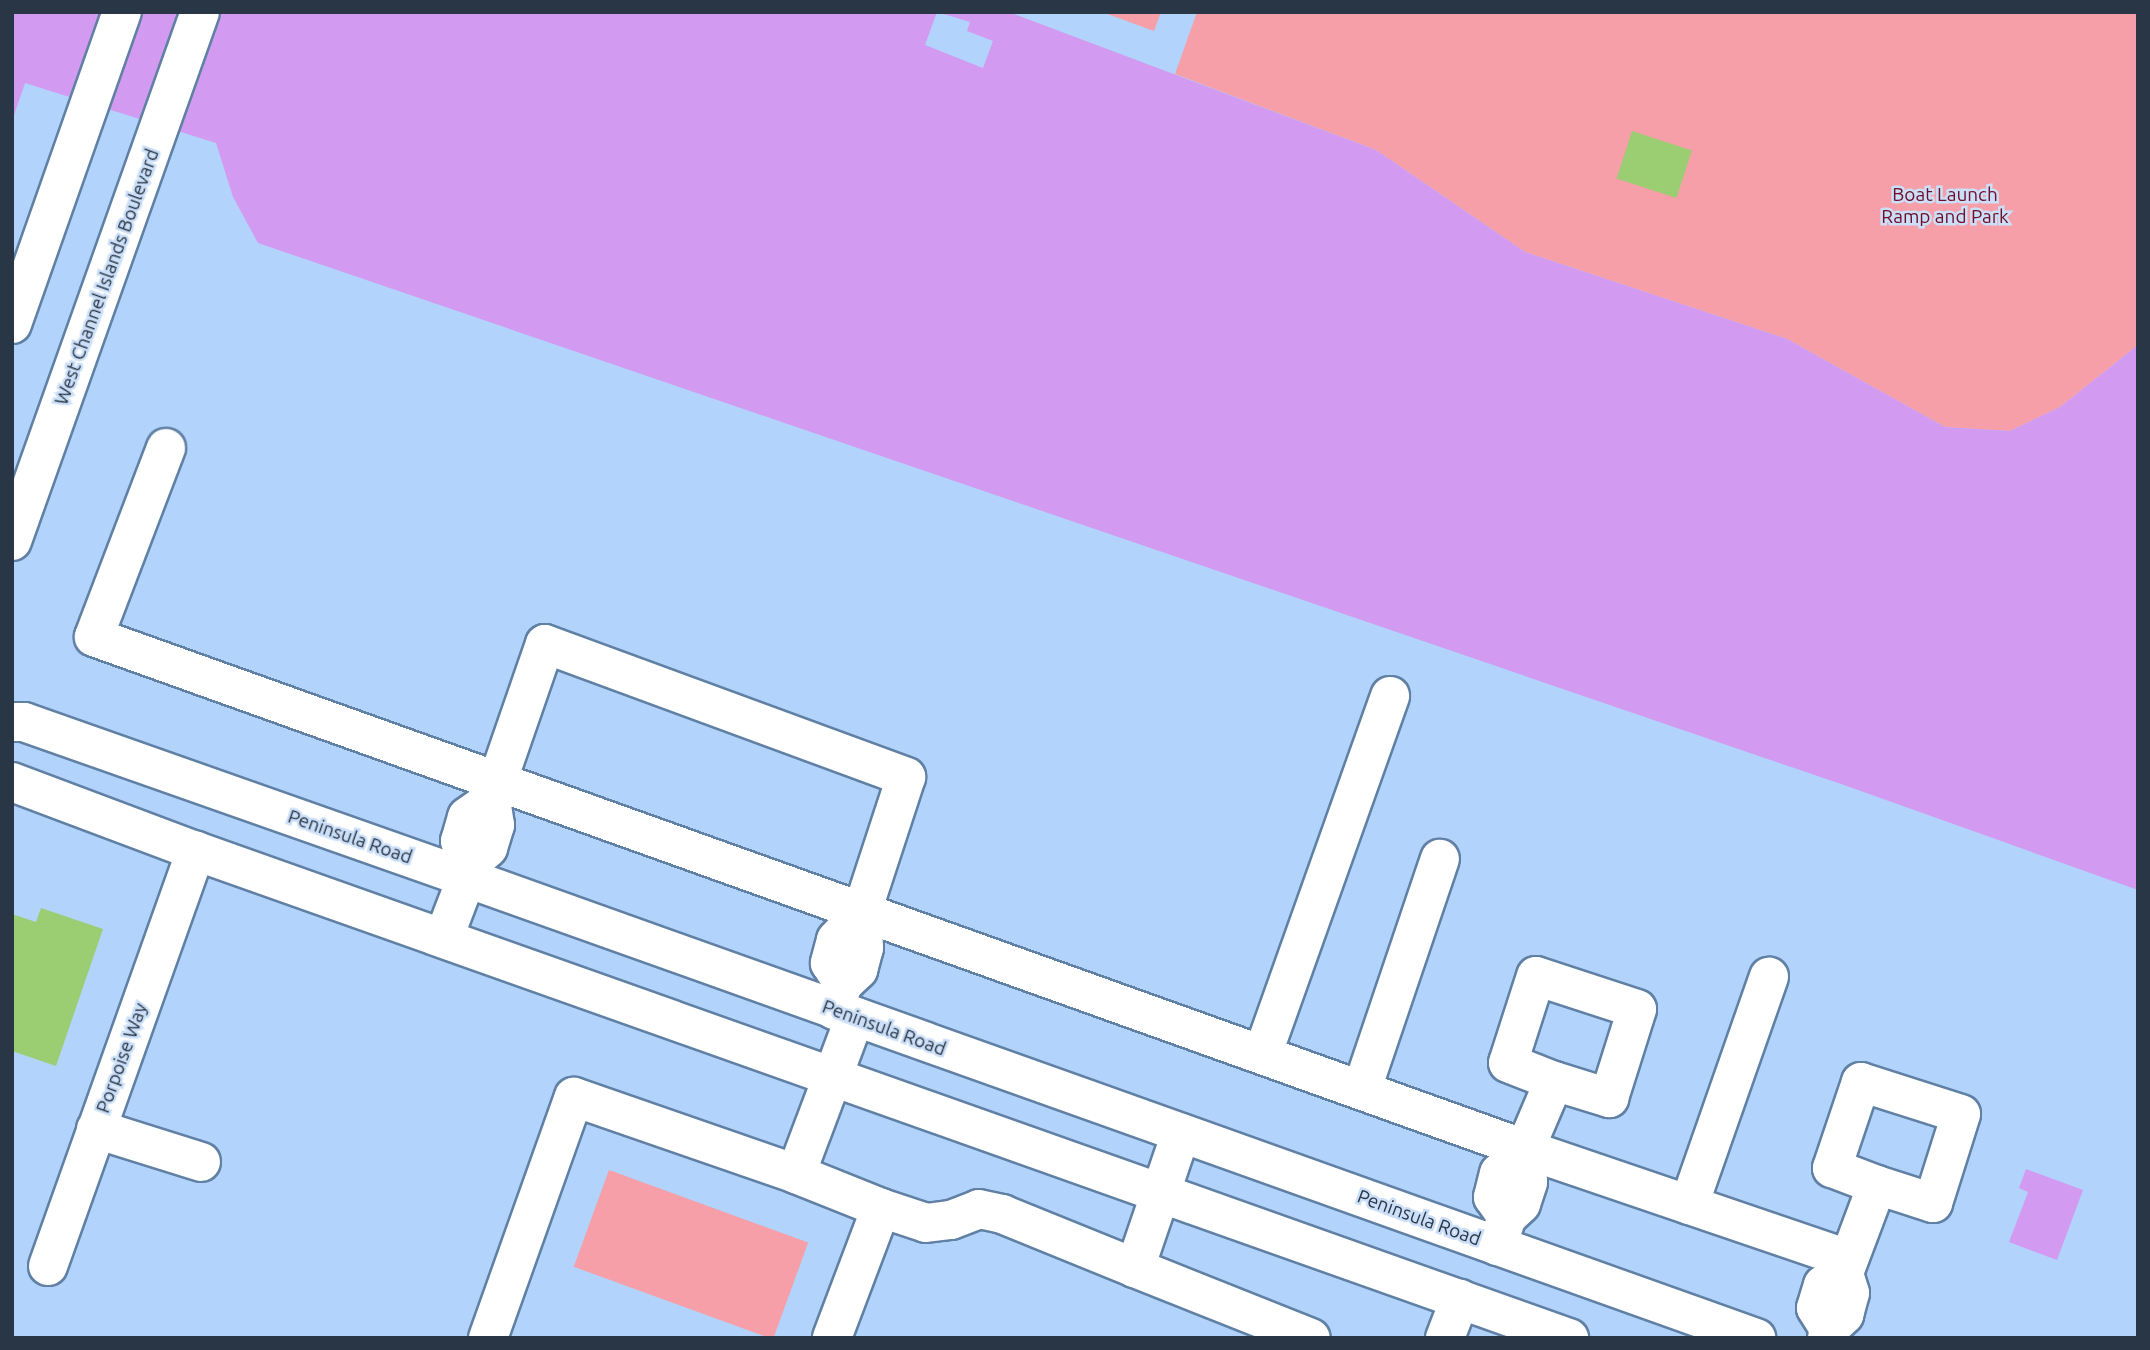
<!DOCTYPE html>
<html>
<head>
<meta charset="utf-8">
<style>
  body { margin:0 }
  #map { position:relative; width:2150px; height:1350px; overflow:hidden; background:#b2d3fc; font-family:Ubuntu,sans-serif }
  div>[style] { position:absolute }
  .green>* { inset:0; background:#f69fa8; transform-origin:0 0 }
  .water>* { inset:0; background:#d29af1 }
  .pier>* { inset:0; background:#b2d3fc }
  .building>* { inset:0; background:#9bce73; transform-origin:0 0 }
  .roads { filter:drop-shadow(2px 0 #6080a4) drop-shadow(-2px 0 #6080a4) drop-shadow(0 2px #6080a4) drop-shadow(0 -2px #6080a4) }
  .minor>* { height:38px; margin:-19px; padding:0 19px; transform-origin:19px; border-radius:19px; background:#fff }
  .major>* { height:38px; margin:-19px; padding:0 19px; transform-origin:19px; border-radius:19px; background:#fff }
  span { translate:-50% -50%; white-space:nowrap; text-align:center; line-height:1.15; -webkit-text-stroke:5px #cbdff8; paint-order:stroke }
  .park-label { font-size:19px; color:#6f0c27 }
  .street-label { font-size:19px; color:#283645 }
  .frame { position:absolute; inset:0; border:14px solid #283645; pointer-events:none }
</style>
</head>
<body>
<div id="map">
  <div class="green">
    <i style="clip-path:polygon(1102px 12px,1161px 12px,1154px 31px)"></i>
    <i style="clip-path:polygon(1197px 12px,2138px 12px,2138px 345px,2060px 407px,2010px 431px,1945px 427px,1787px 339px,1525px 252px,1376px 150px,1175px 74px)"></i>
    <i style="left:609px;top:1170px;width:212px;height:103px;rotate:20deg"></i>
  </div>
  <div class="water">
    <i style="clip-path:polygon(12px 12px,1009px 12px,1376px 150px,1525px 252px,1787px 339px,1945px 427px,2010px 431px,2060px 407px,2138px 345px,2138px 890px,1844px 785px,258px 243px,233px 197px,216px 143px,25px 83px,12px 121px)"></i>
    <i style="clip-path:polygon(2026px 1169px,2083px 1190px,2057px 1260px,2009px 1242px,2028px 1192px,2019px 1188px)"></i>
  </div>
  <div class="pier">
    <i style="clip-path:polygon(937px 12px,970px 22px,967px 31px,993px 41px,983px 68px,925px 45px)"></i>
  </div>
  <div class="building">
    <i style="left:1632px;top:131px;width:63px;height:50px;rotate:18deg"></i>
    <i style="clip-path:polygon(41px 908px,103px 929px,56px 1066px,12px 1051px,12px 914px,36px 922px)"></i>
  </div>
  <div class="roads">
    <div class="minor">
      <i style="left:166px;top:448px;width:202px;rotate:110.9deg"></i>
      <i style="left:94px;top:637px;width:1520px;rotate:19.69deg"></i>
      <i style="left:1525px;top:1149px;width:342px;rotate:18.8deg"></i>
      <i style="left:12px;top:722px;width:12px"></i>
      <i style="left:24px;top:722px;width:470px;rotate:19.4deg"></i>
      <i style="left:467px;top:878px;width:1369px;rotate:19.64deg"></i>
      <i style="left:12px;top:782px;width:197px;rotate:20.6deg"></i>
      <i style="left:196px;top:851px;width:1457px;rotate:19.53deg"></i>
      <i style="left:491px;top:800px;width:165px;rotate:-70.9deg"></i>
      <i style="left:545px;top:644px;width:385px;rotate:20.2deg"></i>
      <i style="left:906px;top:777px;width:142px;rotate:108.1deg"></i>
      <i style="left:444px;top:937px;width:81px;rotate:-69.1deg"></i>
      <i style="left:473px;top:861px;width:20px;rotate:-41deg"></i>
      <i style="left:488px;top:848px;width:24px;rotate:-73deg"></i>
      <i style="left:495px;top:825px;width:25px;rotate:-99deg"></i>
      <i style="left:491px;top:800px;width:29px;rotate:145deg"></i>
      <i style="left:467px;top:817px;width:25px;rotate:106deg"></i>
      <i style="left:460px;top:841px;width:24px;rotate:57deg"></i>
      <i style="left:834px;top:1010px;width:28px;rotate:-71deg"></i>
      <i style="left:843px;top:984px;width:21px;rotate:-43deg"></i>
      <i style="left:858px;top:970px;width:23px;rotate:-75deg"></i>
      <i style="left:864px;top:948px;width:36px;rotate:-93deg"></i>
      <i style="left:862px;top:912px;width:38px;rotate:133deg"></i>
      <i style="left:836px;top:940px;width:24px;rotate:105deg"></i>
      <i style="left:830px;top:963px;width:25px;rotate:58deg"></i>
      <i style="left:1263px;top:1053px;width:379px;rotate:-70.4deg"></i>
      <i style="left:1362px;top:1089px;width:243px;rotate:-71.3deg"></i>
      <i style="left:96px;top:1129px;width:110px;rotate:17.4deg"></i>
      <i style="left:1181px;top:1133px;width:143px;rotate:108.8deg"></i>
      <i style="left:1135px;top:1268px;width:189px;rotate:21.7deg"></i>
      <i style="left:1525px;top:1149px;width:74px;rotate:-66.9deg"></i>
      <i style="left:1554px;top:1081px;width:58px;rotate:17.2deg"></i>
      <i style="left:1609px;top:1098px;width:93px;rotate:-72.5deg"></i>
      <i style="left:1637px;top:1009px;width:106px;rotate:-161.9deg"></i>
      <i style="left:1536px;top:976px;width:91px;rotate:107.8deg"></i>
      <i style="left:1508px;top:1063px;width:49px;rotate:21.4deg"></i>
      <i style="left:796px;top:1174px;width:168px;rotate:-69.4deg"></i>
      <i style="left:1689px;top:1205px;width:242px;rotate:-70.7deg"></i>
      <i style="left:881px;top:1208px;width:47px;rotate:18.4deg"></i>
      <i style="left:926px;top:1223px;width:25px;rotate:-7deg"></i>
      <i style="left:951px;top:1220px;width:30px;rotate:-21deg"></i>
      <i style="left:979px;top:1209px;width:24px;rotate:12deg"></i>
      <i style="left:1002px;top:1214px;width:144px;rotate:22.1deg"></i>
      <i style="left:1497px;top:1246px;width:31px;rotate:-71deg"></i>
      <i style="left:1507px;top:1217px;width:19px;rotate:-43deg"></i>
      <i style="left:1521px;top:1204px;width:23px;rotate:-72deg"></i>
      <i style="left:1528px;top:1182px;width:33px;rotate:-95deg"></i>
      <i style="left:1525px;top:1149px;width:35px;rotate:137deg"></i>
      <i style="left:1499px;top:1173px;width:25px;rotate:104deg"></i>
      <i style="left:1493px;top:1197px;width:24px;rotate:55deg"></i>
      <i style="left:48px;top:1266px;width:441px;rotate:-70.4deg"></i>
      <i style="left:1844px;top:1273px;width:94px;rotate:-69.4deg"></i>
      <i style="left:1877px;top:1185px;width:59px;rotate:17.8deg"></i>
      <i style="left:1933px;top:1203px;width:93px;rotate:-72.5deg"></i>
      <i style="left:1961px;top:1114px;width:105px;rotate:-162.3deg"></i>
      <i style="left:1861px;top:1082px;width:91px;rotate:108.6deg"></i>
      <i style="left:1832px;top:1168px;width:48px;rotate:20.7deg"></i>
      <i style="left:488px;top:1338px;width:256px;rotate:-70.4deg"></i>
      <i style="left:574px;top:1097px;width:235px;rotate:19.1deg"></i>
      <i style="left:796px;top:1174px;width:92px;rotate:21.8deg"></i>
      <i style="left:881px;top:1208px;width:139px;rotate:110.7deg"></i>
      <i style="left:1445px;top:1338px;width:42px;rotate:-69deg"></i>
      <i style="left:1827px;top:1338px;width:9px;rotate:-77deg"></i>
      <i style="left:1829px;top:1329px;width:21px;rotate:-43deg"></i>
      <i style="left:1844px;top:1315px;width:23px;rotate:-75deg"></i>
      <i style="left:1850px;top:1293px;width:21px;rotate:-107deg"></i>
      <i style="left:1844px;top:1273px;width:24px;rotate:150deg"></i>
      <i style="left:1823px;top:1285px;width:24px;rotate:107deg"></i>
      <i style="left:1816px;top:1308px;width:25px;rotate:58deg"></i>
    </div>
    <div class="major">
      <i style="left:12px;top:324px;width:331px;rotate:-70.6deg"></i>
      <i style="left:12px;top:541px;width:561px;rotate:-70.44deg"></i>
    </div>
  </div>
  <div class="park-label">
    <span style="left:1945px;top:206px">Boat Launch<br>Ramp and Park</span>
  </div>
  <div class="street-label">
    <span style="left:107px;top:277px;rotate:-70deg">West Channel Islands Boulevard</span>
    <span style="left:350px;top:837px;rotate:19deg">Peninsula Road</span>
    <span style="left:884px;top:1028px;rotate:20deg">Peninsula Road</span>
    <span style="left:122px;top:1058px;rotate:-70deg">Porpoise Way</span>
    <span style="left:1419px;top:1218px;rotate:20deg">Peninsula Road</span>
  </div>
  <div class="frame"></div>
</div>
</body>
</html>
